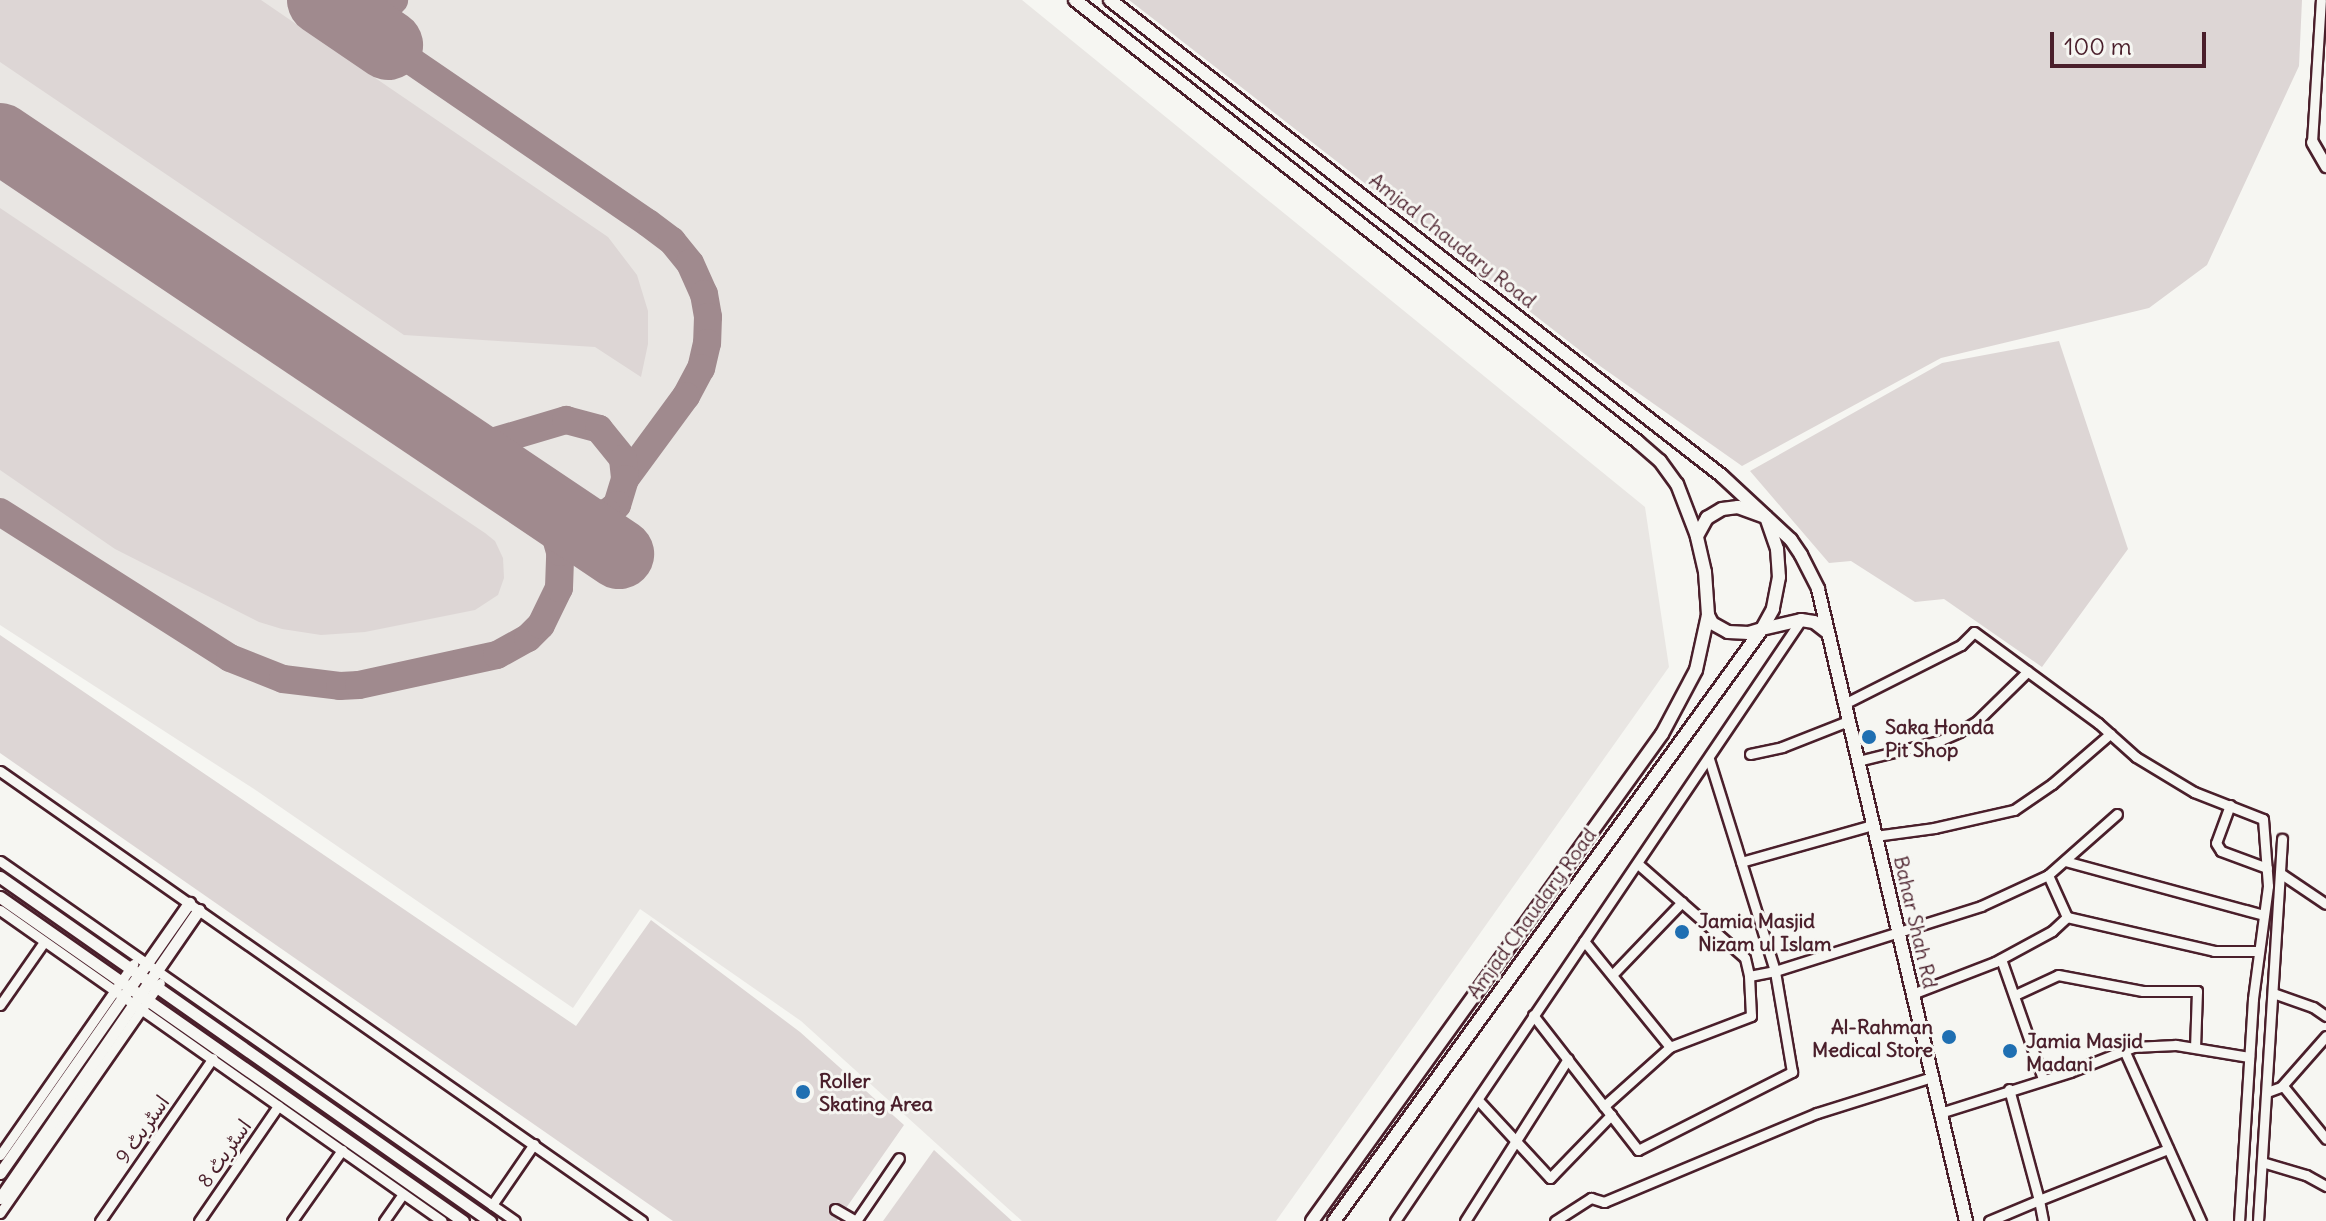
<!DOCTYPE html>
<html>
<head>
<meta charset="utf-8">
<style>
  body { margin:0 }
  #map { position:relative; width:2326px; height:1221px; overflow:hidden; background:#f6f6f2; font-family:Delius,"Playpen Sans Arabic",sans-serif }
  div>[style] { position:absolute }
  .built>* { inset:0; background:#e9e6e3 }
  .green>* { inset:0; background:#ddd6d5 }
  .taxiway>* { height:28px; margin:-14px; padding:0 14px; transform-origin:14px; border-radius:14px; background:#a08a8e }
  .runway>* { height:70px; margin:-35px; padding:0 35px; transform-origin:35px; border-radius:35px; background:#a08a8e }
  .roads { filter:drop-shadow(2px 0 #4a1f2b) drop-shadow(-2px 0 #4a1f2b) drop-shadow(0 2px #4a1f2b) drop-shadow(0 -2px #4a1f2b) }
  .minor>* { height:9px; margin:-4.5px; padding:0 4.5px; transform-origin:4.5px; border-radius:4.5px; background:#f6f6f2 }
  .tertiary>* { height:11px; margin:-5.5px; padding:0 5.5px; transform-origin:5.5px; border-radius:5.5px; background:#f6f6f2 }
  .secondary>* { height:12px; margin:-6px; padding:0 6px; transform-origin:6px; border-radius:6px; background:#f6f6f2 }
  .dots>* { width:22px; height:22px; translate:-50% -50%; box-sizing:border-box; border:4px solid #f6f6f2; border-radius:50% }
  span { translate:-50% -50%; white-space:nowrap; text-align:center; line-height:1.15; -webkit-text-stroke:6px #f6f6f2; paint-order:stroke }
  .street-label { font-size:20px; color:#4a1f2b }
  .poi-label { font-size:20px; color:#4a1f2b; font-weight:700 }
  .left { translate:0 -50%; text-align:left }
  .right { translate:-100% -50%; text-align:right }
  .scale { position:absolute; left:2050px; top:32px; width:156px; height:36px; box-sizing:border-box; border:4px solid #4a1f2b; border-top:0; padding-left:10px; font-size:24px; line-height:28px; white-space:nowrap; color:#4a1f2b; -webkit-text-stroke:6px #f6f6f2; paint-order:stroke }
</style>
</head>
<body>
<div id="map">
  <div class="built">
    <i style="clip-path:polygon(0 0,1022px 0,1645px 507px,1669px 667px,1276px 1221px,1022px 1221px,801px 1021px,640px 909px,573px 1008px,257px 791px,0 625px)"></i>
  </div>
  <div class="green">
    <i style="clip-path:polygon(0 0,261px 0,608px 237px,637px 275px,648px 311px,648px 344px,641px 377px,595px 347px,404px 335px,0 62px)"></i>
    <i style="clip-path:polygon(1129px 0,2302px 0,2299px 66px,2207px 265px,2149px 308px,1941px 358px,1742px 466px,1600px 366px)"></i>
    <i style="clip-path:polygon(0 208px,485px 533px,495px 541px,503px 558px,504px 578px,498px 595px,475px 610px,365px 632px,321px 635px,282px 629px,259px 622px,115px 549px,0 470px)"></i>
    <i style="clip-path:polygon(2059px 341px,2128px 549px,2042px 667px,1944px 599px,1915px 602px,1851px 561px,1829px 563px,1750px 471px,1942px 363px)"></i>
    <i style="clip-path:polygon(0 635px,576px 1026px,651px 920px,800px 1032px,904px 1125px,837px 1221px,673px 1221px,0 753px)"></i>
    <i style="clip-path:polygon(934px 1150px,1012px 1221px,883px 1221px)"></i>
  </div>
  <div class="taxiway">
    <i style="left:309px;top:0;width:57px;rotate:27deg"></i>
    <i style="left:360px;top:26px;width:15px;rotate:-20deg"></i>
    <i style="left:374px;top:21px;width:29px;rotate:-46deg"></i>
    <i style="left:388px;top:45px;width:315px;rotate:34.4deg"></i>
    <i style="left:648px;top:223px;width:30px;rotate:37deg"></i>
    <i style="left:672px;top:241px;width:28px;rotate:51deg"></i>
    <i style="left:690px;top:263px;width:34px;rotate:66deg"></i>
    <i style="left:704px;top:294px;width:23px;rotate:80deg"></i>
    <i style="left:708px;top:317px;width:26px;rotate:92deg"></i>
    <i style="left:707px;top:343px;width:26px;rotate:103deg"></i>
    <i style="left:701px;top:368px;width:32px;rotate:118deg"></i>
    <i style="left:686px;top:396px;width:103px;rotate:126.3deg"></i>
    <i style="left:454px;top:443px;width:15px;rotate:20deg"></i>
    <i style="left:468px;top:448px;width:14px;rotate:-12deg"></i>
    <i style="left:482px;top:445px;width:88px;rotate:-16.6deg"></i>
    <i style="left:566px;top:420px;width:34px;rotate:15deg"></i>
    <i style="left:599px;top:429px;width:38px;rotate:51deg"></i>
    <i style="left:623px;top:459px;width:20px;rotate:84deg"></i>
    <i style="left:625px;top:479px;width:27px;rotate:107deg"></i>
    <i style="left:617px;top:505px;width:13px;rotate:141deg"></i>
    <i style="left:607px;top:513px;width:18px;rotate:174deg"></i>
    <i style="left:589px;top:515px;width:43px;rotate:-167.9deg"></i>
    <i style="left:0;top:512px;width:272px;rotate:32.4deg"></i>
    <i style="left:230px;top:658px;width:57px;rotate:21.6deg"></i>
    <i style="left:283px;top:679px;width:57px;rotate:7deg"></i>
    <i style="left:340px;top:686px;width:19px;rotate:-3deg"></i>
    <i style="left:359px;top:685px;width:141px;rotate:-12.3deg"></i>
    <i style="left:497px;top:655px;width:35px;rotate:-29deg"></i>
    <i style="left:528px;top:638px;width:18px;rotate:-45deg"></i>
    <i style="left:541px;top:625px;width:41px;rotate:-64.1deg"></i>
    <i style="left:559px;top:588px;width:36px;rotate:-88deg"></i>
    <i style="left:560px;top:552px;width:48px;rotate:-105.8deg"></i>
  </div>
  <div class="runway">
    <i style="left:322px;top:0;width:80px;rotate:34.3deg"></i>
    <i style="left:0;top:138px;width:746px;rotate:33.9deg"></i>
  </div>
  <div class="roads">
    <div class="minor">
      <i style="left:2312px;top:142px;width:142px;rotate:-86.4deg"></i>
      <i style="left:1844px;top:704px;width:131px;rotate:-26.8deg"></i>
      <i style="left:1961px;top:645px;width:18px;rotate:-45deg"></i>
      <i style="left:1974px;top:632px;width:154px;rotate:36.3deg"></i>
      <i style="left:2098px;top:723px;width:51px;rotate:41.8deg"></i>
      <i style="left:2136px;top:757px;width:68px;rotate:31.1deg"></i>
      <i style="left:2194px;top:792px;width:74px;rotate:21.4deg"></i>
      <i style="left:2263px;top:819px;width:67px;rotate:85.7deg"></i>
      <i style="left:2268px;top:886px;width:114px;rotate:97.6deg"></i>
      <i style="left:2253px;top:999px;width:222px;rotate:93.6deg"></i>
      <i style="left:1750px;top:754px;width:33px;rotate:-12deg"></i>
      <i style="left:1782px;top:747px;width:71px;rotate:-21.5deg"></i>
      <i style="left:1709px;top:759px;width:222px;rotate:72.7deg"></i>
      <i style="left:1775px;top:971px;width:216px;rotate:-17.5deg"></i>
      <i style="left:1981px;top:906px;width:74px;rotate:-24.8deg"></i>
      <i style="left:2048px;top:875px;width:92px;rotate:-41.5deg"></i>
      <i style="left:1858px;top:761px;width:83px;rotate:-13.9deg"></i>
      <i style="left:1939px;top:741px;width:22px;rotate:-24deg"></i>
      <i style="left:1959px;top:732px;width:21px;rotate:-31deg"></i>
      <i style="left:1977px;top:721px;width:71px;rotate:-44.4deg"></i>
      <i style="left:0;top:771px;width:784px;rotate:35.03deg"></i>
      <i style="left:2230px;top:805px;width:40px;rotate:110.2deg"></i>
      <i style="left:2216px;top:843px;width:9px;rotate:58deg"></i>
      <i style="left:2221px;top:851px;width:49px;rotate:20.3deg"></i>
      <i style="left:1875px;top:836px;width:60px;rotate:-7.7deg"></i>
      <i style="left:1934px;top:828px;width:82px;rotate:-12.7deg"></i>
      <i style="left:2014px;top:810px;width:46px;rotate:-34.4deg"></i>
      <i style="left:2052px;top:784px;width:77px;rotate:-40.8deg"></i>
      <i style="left:0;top:861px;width:628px;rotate:34.95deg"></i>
      <i style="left:2065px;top:861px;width:206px;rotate:15.2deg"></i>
      <i style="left:1741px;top:862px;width:137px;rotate:-15.7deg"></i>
      <i style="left:1638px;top:864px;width:142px;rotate:41.3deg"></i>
      <i style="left:1745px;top:958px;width:18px;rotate:77deg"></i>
      <i style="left:2280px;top:873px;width:55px;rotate:34deg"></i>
      <i style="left:2048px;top:875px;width:46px;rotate:65.7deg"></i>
      <i style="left:2067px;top:917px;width:151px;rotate:13deg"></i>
      <i style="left:2214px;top:951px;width:45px"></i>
      <i style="left:0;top:910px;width:540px;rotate:35.13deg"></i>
      <i style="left:1584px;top:941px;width:136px;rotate:50.9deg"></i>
      <i style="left:2001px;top:959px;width:127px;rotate:70.7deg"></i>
      <i style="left:1612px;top:975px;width:101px;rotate:-46.2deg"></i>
      <i style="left:2273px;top:993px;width:42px;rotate:19.3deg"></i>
      <i style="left:2313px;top:1007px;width:16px;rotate:35deg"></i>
      <i style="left:1912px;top:994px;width:89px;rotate:-21.1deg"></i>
      <i style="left:1995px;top:962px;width:65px;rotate:-28.5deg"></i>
      <i style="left:2052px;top:931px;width:21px;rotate:-43deg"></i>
      <i style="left:2015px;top:995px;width:47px;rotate:-24.9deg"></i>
      <i style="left:2058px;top:975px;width:86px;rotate:10.7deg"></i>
      <i style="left:2143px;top:991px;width:54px"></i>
      <i style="left:2197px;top:991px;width:56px;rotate:92deg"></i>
      <i style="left:0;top:1005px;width:77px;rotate:-55.1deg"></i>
      <i style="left:1533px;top:1015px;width:171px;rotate:52.1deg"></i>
      <i style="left:1638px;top:1150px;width:173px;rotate:-26.9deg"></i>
      <i style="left:1792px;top:1072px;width:102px;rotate:-99.6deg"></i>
      <i style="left:1775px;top:971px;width:26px;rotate:169deg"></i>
      <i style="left:1749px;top:976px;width:40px;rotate:87.1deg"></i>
      <i style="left:1751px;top:1016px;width:87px;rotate:159.1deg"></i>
      <i style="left:1670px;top:1047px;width:89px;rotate:138.2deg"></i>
      <i style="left:2124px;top:1050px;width:188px;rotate:65.8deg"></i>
      <i style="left:2283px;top:1086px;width:68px;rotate:50.9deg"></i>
      <i style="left:2009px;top:1089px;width:115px;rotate:74.9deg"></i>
      <i style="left:2039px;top:1200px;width:139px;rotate:-21.6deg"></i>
      <i style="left:2267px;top:1092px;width:15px;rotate:-20deg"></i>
      <i style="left:2281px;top:1087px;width:68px;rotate:-48.6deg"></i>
      <i style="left:1478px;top:1100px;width:106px;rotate:47.3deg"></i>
      <i style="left:1550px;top:1178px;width:88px;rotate:-45.9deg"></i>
      <i style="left:1940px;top:1113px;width:136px;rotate:-17.5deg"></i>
      <i style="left:2070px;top:1072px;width:68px;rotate:-21.6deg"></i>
      <i style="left:2133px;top:1047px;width:43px;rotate:-2.7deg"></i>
      <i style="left:2176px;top:1045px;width:74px;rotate:9.3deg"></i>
      <i style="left:0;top:1155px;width:233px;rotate:-55.1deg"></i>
      <i style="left:2262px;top:1162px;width:46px;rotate:16.5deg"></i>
      <i style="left:2306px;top:1175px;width:23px;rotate:29deg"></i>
      <i style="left:492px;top:1205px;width:74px;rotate:-55.5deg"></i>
      <i style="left:835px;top:1209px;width:24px;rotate:30deg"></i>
      <i style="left:856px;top:1221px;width:76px;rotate:-55.7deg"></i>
      <i style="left:0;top:1213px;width:280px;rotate:-55.2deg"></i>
      <i style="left:100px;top:1221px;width:198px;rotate:-55.3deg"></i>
      <i style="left:199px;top:1221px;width:140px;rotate:-55.5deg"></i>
      <i style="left:292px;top:1221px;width:87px;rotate:-54.8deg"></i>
      <i style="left:384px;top:1221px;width:33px;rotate:-55deg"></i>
      <i style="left:1395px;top:1221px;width:725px;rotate:-55.96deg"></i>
      <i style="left:1465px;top:1221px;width:192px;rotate:-57.6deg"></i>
      <i style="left:1555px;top:1221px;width:43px;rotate:-32.6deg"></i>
      <i style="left:1591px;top:1198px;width:14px;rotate:17deg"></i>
      <i style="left:1604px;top:1202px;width:231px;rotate:-22.7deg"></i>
      <i style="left:1817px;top:1113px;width:121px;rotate:-17.4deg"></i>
      <i style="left:1989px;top:1221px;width:54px;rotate:-22.8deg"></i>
      <i style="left:2039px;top:1200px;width:21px;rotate:79deg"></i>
      <i style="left:2258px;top:1221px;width:383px;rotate:-86.4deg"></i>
    </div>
    <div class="tertiary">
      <i style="left:2312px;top:142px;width:28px;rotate:60deg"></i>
      <i style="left:0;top:877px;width:599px;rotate:35.07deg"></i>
      <i style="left:0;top:897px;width:565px;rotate:34.98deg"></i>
      <i style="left:0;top:1173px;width:330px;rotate:-55deg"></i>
      <i style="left:0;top:1198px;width:350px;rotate:-55.4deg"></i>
    </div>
    <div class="secondary">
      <i style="left:1075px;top:0;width:716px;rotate:38.13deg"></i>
      <i style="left:1638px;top:442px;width:29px;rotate:41deg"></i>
      <i style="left:1660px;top:461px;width:29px;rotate:54deg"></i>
      <i style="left:1677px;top:484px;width:56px;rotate:69deg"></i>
      <i style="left:1110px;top:0;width:775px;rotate:37.87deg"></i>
      <i style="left:1722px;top:476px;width:94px;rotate:42.8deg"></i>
      <i style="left:1791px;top:540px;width:18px;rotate:56deg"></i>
      <i style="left:1801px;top:555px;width:38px;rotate:63deg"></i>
      <i style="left:1818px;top:589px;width:649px;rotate:76.82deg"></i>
      <i style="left:1738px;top:507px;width:30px;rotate:20deg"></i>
      <i style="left:1766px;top:517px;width:34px;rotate:71deg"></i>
      <i style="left:1777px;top:549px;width:28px;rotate:86deg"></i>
      <i style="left:1779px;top:577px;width:33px;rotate:101deg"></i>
      <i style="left:1773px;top:609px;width:23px;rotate:119deg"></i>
      <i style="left:1762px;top:629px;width:14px;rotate:163deg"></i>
      <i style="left:1749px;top:633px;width:21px;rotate:-177deg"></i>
      <i style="left:1728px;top:632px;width:18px;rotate:-151deg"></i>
      <i style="left:1712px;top:623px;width:9px;rotate:-117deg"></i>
      <i style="left:1708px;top:615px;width:43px;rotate:-94deg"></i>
      <i style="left:1705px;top:572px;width:37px;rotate:-103deg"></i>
      <i style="left:1697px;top:536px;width:21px;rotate:-61deg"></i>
      <i style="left:1707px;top:518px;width:17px;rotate:-31deg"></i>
      <i style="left:1722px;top:509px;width:16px;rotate:-7deg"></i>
      <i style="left:1312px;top:1221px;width:600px;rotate:-54.3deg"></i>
      <i style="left:1662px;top:734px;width:72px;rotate:-62deg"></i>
      <i style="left:1696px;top:670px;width:56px;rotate:-77.7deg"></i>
      <i style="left:1334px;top:1221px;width:731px;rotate:-54.13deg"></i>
      <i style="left:1762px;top:629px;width:40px;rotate:-13deg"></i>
      <i style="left:1801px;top:620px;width:13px;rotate:9deg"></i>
      <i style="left:1814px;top:622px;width:16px;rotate:38deg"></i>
    </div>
  </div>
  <div class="dots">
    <i style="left:1869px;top:737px;background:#1f6fb2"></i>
    <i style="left:1682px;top:932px;background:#1f6fb2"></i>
    <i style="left:1949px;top:1037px;background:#1f6fb2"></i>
    <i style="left:2010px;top:1051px;background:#1f6fb2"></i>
    <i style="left:803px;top:1092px;background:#1f6fb2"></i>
  </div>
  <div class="street-label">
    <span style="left:1453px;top:240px;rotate:38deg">Amjad Chaudary Road</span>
    <span style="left:1531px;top:913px;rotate:-54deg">Amjad Chaudary Road</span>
    <span style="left:1916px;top:922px;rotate:77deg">Bahar Shah Rd</span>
    <span style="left:142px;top:1129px;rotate:-55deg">اسٹریٹ 9</span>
    <span style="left:224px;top:1153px;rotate:-55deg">اسٹریٹ 8</span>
  </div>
  <div class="poi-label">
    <span class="left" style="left:1885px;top:738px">Saka Honda<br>Pit Shop</span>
    <span class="left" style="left:1698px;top:932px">Jamia Masjid<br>Nizam ul Islam</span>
    <span class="right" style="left:1933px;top:1038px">Al-Rahman<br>Medical Store</span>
    <span class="left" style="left:2026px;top:1052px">Jamia Masjid<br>Madani</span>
    <span class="left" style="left:819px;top:1092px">Roller<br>Skating Area</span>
  </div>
  <div class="scale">100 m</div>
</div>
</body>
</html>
